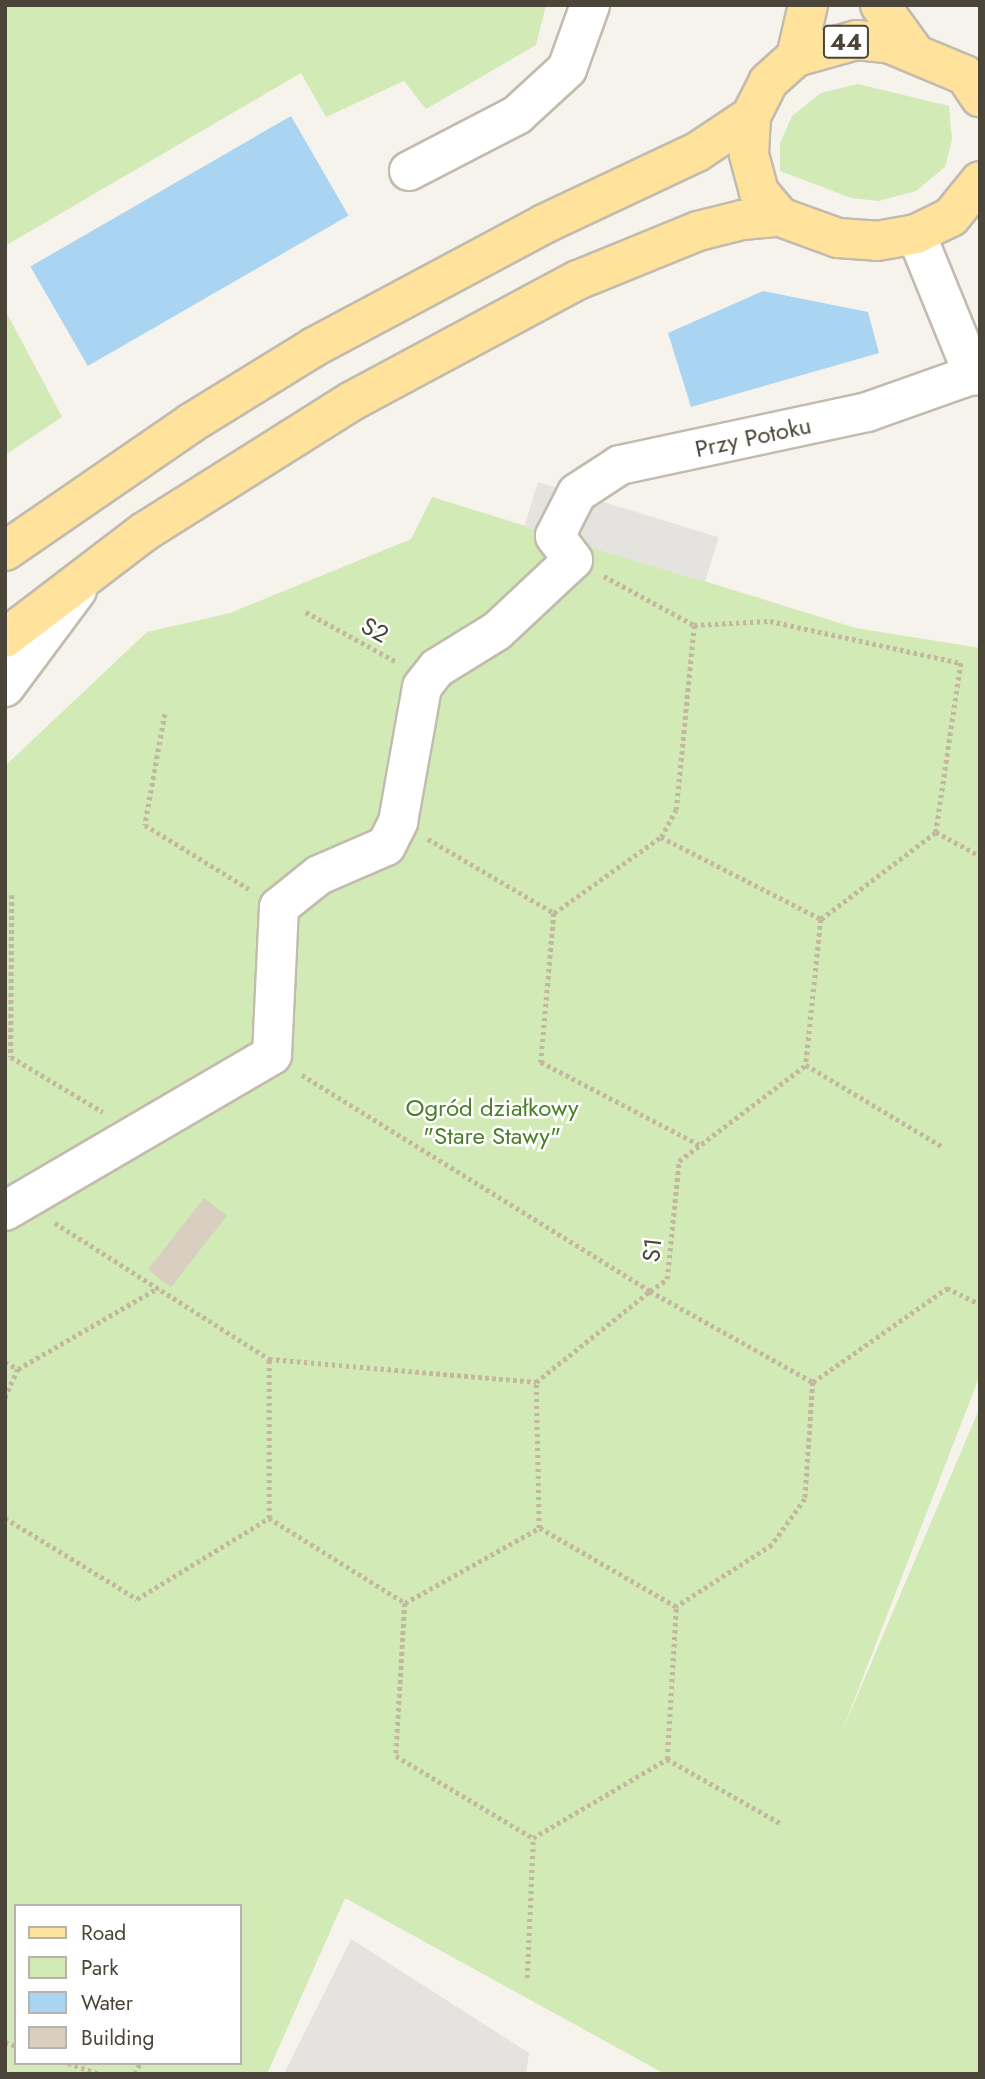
<!DOCTYPE html>
<html>
<head>
<meta charset="utf-8">
<style>
  body { margin:0 }
  #map { position:relative; width:985px; height:2079px; overflow:hidden; background:#f6f3ec; font-family:Jost,sans-serif }
  div>[style] { position:absolute }
  .green>* { inset:0; background:#d2eab5 }
  .parking>* { inset:0; background:#e5e3e0; transform-origin:0 0 }
  .water>* { inset:0; background:#a9d4f2; transform-origin:0 0 }
  .building>* { inset:0; background:#d8cfc1; transform-origin:0 0 }
  .path>* { height:4.5px; margin-top:-2.25px; transform-origin:0; background:repeating-linear-gradient(90deg,#c4b79f 0 3.5px,transparent 0 7px) }
  .roads { filter:drop-shadow(2px 0 #c2bbae) drop-shadow(-2px 0 #c2bbae) drop-shadow(0 2px #c2bbae) drop-shadow(0 -2px #c2bbae) }
  .minor>* { height:38px; margin:-19px; padding:0 19px; transform-origin:19px; border-radius:19px; background:#fff }
  .major>* { height:38px; margin:-19px; padding:0 19px; transform-origin:19px; border-radius:19px; background:#ffe39c }
  span { translate:-50% -50%; white-space:nowrap; text-align:center; line-height:1.15; -webkit-text-stroke:5px #fff; paint-order:stroke }
  .shield-label span { padding:2px 5px; background:#fff; border:2px solid; border-radius:5px; -webkit-text-stroke-width:0 }
  .shield-label { font-size:23px; color:#4b4439; font-weight:700 }
  .street-label { font-size:24px; color:#4b4439 }
  .park-label { font-size:24px; color:#4a7f2a }
  .frame { position:absolute; inset:0; border:7px solid #4b4439; pointer-events:none }
  .legend { position:absolute; left:14px; top:1904px; width:228px; height:161px; box-sizing:border-box; background:#fff; border:2px solid #b7b4b0; margin:0; padding:9px 12px; list-style:none; font-size:21px; color:#4b4439 }
  .legend li { display:flex; align-items:center; gap:14px; height:35px }
  .legend b { width:35px; border:2px solid #b7b4b0 }
</style>
</head>
<body>
<div id="map">
  <div class="green">
    <i style="clip-path:polygon(5px 5px,546px 5px,536px 45px,426px 109px,404px 81px,326px 117px,301px 73px,5px 246px)"></i>
    <i style="clip-path:polygon(858px 84px,949px 106px,952px 140px,945px 167px,916px 191px,879px 201px,851px 198px,780px 171px,780px 143px,792px 116px,821px 93px)"></i>
    <i style="clip-path:polygon(5px 310px,62px 417px,5px 455px)"></i>
    <i style="clip-path:polygon(evenodd,432px 497px,856px 628px,980px 648px,980px 1375px,841px 1734px,980px 1407px,980px 2074px,665px 2074px,345px 1898px,267px 2074px,5px 2074px,5px 766px,147px 632px,230px 613px,411px 539px,432px 497px,16px 1906px,240px 1906px,240px 2063px,16px 2063px,16px 1906px)"></i>
  </div>
  <div class="parking">
    <i style="left:538px;top:482px;width:189px;height:47px;rotate:17deg"></i>
    <i style="clip-path:polygon(351px 1939px,529px 2053px,526px 2074px,284px 2074px)"></i>
  </div>
  <div class="water">
    <i style="left:291px;top:116px;width:115px;height:301px;rotate:60deg"></i>
    <i style="clip-path:polygon(763px 291px,868px 312px,879px 353px,691px 407px,668px 333px)"></i>
  </div>
  <div class="building">
    <i style="left:204px;top:1198px;width:29px;height:91px;rotate:38deg"></i>
  </div>
  <div class="path">
    <i style="left:604px;top:576px;width:102px;rotate:28.6deg"></i>
    <i style="left:694px;top:625px;width:76px;rotate:-3deg"></i>
    <i style="left:770px;top:621px;width:196px;rotate:12.4deg"></i>
    <i style="left:961px;top:663px;width:171px;rotate:98.4deg"></i>
    <i style="left:306px;top:612px;width:104px;rotate:28.8deg"></i>
    <i style="left:165px;top:714px;width:113px;rotate:100.2deg"></i>
    <i style="left:145px;top:825px;width:122px;rotate:31.6deg"></i>
    <i style="left:661px;top:837px;width:31px;rotate:-61deg"></i>
    <i style="left:676px;top:810px;width:186px;rotate:-84.4deg"></i>
    <i style="left:428px;top:839px;width:146px;rotate:30.4deg"></i>
    <i style="left:554px;top:913px;width:150px;rotate:95deg"></i>
    <i style="left:541px;top:1062px;width:179px;rotate:27.6deg"></i>
    <i style="left:12px;top:895px;width:162px;rotate:90.4deg"></i>
    <i style="left:11px;top:1057px;width:107px;rotate:30.9deg"></i>
    <i style="left:554px;top:913px;width:131px;rotate:-35.4deg"></i>
    <i style="left:661px;top:837px;width:180px;rotate:27.1deg"></i>
    <i style="left:821px;top:919px;width:147px;rotate:95.9deg"></i>
    <i style="left:821px;top:919px;width:144px;rotate:-37.1deg"></i>
    <i style="left:936px;top:832px;width:50px;rotate:28.6deg"></i>
    <i style="left:302px;top:1075px;width:410px;rotate:31.8deg"></i>
    <i style="left:650px;top:1291px;width:21px;rotate:-35deg"></i>
    <i style="left:667px;top:1279px;width:119px;rotate:-84.2deg"></i>
    <i style="left:679px;top:1161px;width:159px;rotate:-37.1deg"></i>
    <i style="left:806px;top:1065px;width:160px;rotate:30.9deg"></i>
    <i style="left:55px;top:1223px;width:254px;rotate:32.4deg"></i>
    <i style="left:269px;top:1359px;width:268px;rotate:4.9deg"></i>
    <i style="left:536px;top:1382px;width:146px;rotate:-38.6deg"></i>
    <i style="left:650px;top:1291px;width:187px;rotate:29.2deg"></i>
    <i style="left:813px;top:1382px;width:117px;rotate:93.9deg"></i>
    <i style="left:805px;top:1499px;width:57px;rotate:125.7deg"></i>
    <i style="left:772px;top:1545px;width:114px;rotate:147.1deg"></i>
    <i style="left:676px;top:1607px;width:158px;rotate:-150deg"></i>
    <i style="left:539px;top:1528px;width:146px;rotate:-91.2deg"></i>
    <i style="left:5px;top:1362px;width:15px;rotate:28deg"></i>
    <i style="left:18px;top:1369px;width:32px;rotate:114deg"></i>
    <i style="left:18px;top:1369px;width:162px;rotate:-30.1deg"></i>
    <i style="left:813px;top:1382px;width:164px;rotate:-35deg"></i>
    <i style="left:947px;top:1288px;width:37px;rotate:26deg"></i>
    <i style="left:5px;top:1518px;width:155px;rotate:31.5deg"></i>
    <i style="left:137px;top:1599px;width:155px;rotate:-31.5deg"></i>
    <i style="left:269px;top:1518px;width:159px;rotate:-90deg"></i>
    <i style="left:269px;top:1518px;width:160px;rotate:32deg"></i>
    <i style="left:405px;top:1603px;width:154px;rotate:-29.2deg"></i>
    <i style="left:405px;top:1603px;width:153px;rotate:93.4deg"></i>
    <i style="left:396px;top:1756px;width:160px;rotate:30.9deg"></i>
    <i style="left:533px;top:1838px;width:156px;rotate:-30.5deg"></i>
    <i style="left:667px;top:1759px;width:152px;rotate:-86.6deg"></i>
    <i style="left:667px;top:1759px;width:132px;rotate:29.5deg"></i>
    <i style="left:527px;top:1978px;width:140px;rotate:-87.5deg"></i>
    <i style="left:5px;top:2042px;width:12px;rotate:20deg"></i>
    <i style="left:68px;top:2063px;width:34px;rotate:19deg"></i>
    <i style="left:135px;top:2074px;width:12px;rotate:-66deg"></i>
  </div>
  <div class="roads">
    <div class="minor">
      <i style="left:409px;top:171px;width:122px;rotate:-27.4deg"></i>
      <i style="left:517px;top:115px;width:68px;rotate:-42.6deg"></i>
      <i style="left:567px;top:69px;width:68px;rotate:-70.2deg"></i>
      <i style="left:916px;top:234px;width:153px;rotate:67.8deg"></i>
      <i style="left:5px;top:687px;width:121px;rotate:-53.4deg"></i>
      <i style="left:5px;top:1211px;width:309px;rotate:-30.3deg"></i>
      <i style="left:272px;top:1055px;width:148px;rotate:-87.3deg"></i>
      <i style="left:279px;top:907px;width:51px;rotate:-38.7deg"></i>
      <i style="left:319px;top:875px;width:73px;rotate:-23.4deg"></i>
      <i style="left:386px;top:846px;width:27px;rotate:-63deg"></i>
      <i style="left:398px;top:822px;width:137px;rotate:-79.9deg"></i>
      <i style="left:422px;top:687px;width:24px;rotate:-52deg"></i>
      <i style="left:437px;top:668px;width:70px;rotate:-31.7deg"></i>
      <i style="left:497px;top:631px;width:104px;rotate:-43.1deg"></i>
      <i style="left:573px;top:560px;width:30px;rotate:-127deg"></i>
      <i style="left:555px;top:536px;width:48px;rotate:-62.9deg"></i>
      <i style="left:577px;top:493px;width:51px;rotate:-33.1deg"></i>
      <i style="left:620px;top:465px;width:253px;rotate:-12.1deg"></i>
      <i style="left:867px;top:412px;width:120px;rotate:-19.5deg"></i>
    </div>
    <div class="major">
      <i style="left:880px;top:5px;width:58px;rotate:54.1deg"></i>
      <i style="left:796px;top:57px;width:53px;rotate:-77deg"></i>
      <i style="left:780px;top:217px;width:33px;rotate:-130deg"></i>
      <i style="left:759px;top:192px;width:39px;rotate:-105deg"></i>
      <i style="left:749px;top:154px;width:38px;rotate:-87deg"></i>
      <i style="left:751px;top:116px;width:38px;rotate:-63deg"></i>
      <i style="left:768px;top:82px;width:38px;rotate:-42deg"></i>
      <i style="left:796px;top:57px;width:63px;rotate:-15.6deg"></i>
      <i style="left:857px;top:40px;width:31px;rotate:6deg"></i>
      <i style="left:888px;top:43px;width:83px;rotate:22.6deg"></i>
      <i style="left:965px;top:75px;width:27px;rotate:56deg"></i>
      <i style="left:5px;top:551px;width:226px;rotate:-34.5deg"></i>
      <i style="left:191px;top:423px;width:145px;rotate:-31.7deg"></i>
      <i style="left:314px;top:347px;width:261px;rotate:-28.1deg"></i>
      <i style="left:544px;top:224px;width:169px;rotate:-25.2deg"></i>
      <i style="left:697px;top:152px;width:65px;rotate:-33.7deg"></i>
      <i style="left:5px;top:638px;width:175px;rotate:-37.3deg"></i>
      <i style="left:144px;top:532px;width:246px;rotate:-32.2deg"></i>
      <i style="left:352px;top:401px;width:256px;rotate:-28.2deg"></i>
      <i style="left:578px;top:280px;width:130px;rotate:-22.2deg"></i>
      <i style="left:698px;top:231px;width:45px;rotate:-14deg"></i>
      <i style="left:742px;top:220px;width:38px;rotate:-5deg"></i>
      <i style="left:780px;top:217px;width:62px;rotate:19.9deg"></i>
      <i style="left:838px;top:238px;width:39px;rotate:4deg"></i>
      <i style="left:877px;top:241px;width:40px;rotate:-10deg"></i>
      <i style="left:916px;top:234px;width:39px;rotate:-26deg"></i>
      <i style="left:951px;top:217px;width:46px;rotate:-51.1deg"></i>
    </div>
  </div>
  <div class="shield-label">
    <span style="left:846px;top:42px">44</span>
  </div>
  <div class="street-label">
    <span style="left:753px;top:437px;rotate:-12deg">Przy Potoku</span>
    <span style="left:375px;top:630px;rotate:29deg">S2</span>
    <span style="left:652px;top:1250px;rotate:-84deg">S1</span>
  </div>
  <div class="park-label">
    <span style="left:492px;top:1122px">Ogród działkowy<br>"Stare Stawy"</span>
  </div>
  <div class="frame"></div>
  <ul class="legend">
  <li><b style="height:9px;background:#ffe39c"></b>Road</li>
  <li><b style="height:19px;background:#d2eab5"></b>Park</li>
  <li><b style="height:19px;background:#a9d4f2"></b>Water</li>
  <li><b style="height:19px;background:#d8cfc1"></b>Building</li>
  </ul>
</div>
</body>
</html>
